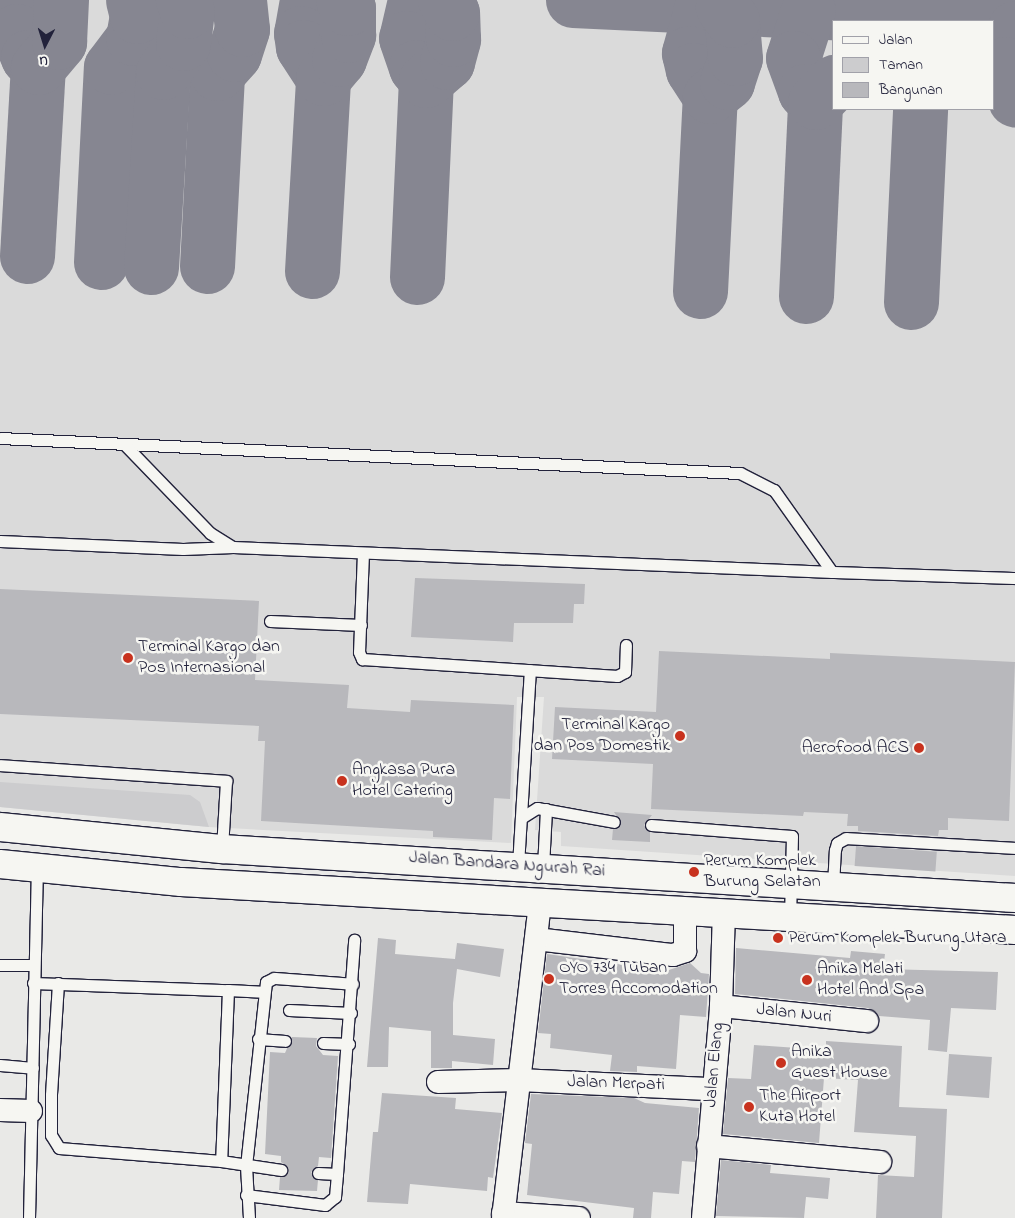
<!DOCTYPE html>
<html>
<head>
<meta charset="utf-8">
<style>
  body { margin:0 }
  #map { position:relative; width:1015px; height:1218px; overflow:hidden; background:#e9e9e7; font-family:"Indie Flower",sans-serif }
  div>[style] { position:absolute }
  .built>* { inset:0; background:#dadada }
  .green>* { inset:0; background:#ccccce }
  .taxiway>* { height:55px; margin:-27.5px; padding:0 27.5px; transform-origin:27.5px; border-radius:27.5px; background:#868691 }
  .building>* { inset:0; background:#b8b8bc; transform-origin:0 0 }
  .roads { filter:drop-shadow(1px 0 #22223b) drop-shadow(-1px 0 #22223b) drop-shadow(0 1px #22223b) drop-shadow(0 -1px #22223b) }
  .service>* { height:11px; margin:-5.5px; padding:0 5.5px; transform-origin:5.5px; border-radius:5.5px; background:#f6f6f2 }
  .minor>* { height:22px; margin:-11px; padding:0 11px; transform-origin:11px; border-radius:11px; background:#f6f6f2 }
  .tertiary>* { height:28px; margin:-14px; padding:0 14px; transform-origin:14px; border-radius:14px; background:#f6f6f2 }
  .dots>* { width:14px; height:14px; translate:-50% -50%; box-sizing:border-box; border:2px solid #f6f6f2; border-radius:50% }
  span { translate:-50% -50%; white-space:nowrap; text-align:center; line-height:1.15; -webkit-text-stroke:5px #f6f6f2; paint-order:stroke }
  .poi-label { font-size:18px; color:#22223b }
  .left { translate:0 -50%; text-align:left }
  .right { translate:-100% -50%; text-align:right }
  .street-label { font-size:18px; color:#22223b }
  .legend { position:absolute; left:832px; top:20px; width:162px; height:90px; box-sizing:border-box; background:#f6f6f2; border:1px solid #a1a1a9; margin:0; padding:6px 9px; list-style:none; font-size:15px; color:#22223b }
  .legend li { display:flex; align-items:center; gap:10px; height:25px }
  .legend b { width:25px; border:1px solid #a1a1a9 }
  .north { position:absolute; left:20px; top:20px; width:50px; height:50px; -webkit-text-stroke:4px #f6f6f2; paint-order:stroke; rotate:185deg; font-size:14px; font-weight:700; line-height:20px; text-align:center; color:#22223b }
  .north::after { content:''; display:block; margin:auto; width:18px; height:22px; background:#22223b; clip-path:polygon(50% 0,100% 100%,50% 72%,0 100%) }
</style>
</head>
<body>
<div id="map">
  <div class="built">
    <i style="clip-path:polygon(evenodd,0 0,1015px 0,1015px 876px,561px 846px,561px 832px,535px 830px,544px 697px,517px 697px,511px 843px,209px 827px,0 807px,0 0,834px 21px,994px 21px,994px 109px,834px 109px,834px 21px)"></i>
  </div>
  <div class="green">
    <i style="clip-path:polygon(0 782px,190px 795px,200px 802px,209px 827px,0 807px)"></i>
  </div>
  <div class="taxiway">
    <i style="left:19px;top:0;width:31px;rotate:94deg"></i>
    <i style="left:17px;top:31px;width:28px;rotate:67deg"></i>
    <i style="left:28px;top:57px;width:14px;rotate:45deg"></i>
    <i style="left:307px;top:0;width:34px;rotate:100deg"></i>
    <i style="left:301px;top:33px;width:14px;rotate:82deg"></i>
    <i style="left:303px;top:47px;width:37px;rotate:57deg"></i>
    <i style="left:415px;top:0;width:39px;rotate:103deg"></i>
    <i style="left:406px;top:38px;width:31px;rotate:71deg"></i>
    <i style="left:416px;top:67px;width:16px;rotate:52deg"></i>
    <i style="left:573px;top:0;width:442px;rotate:2.7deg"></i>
    <i style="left:702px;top:6px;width:49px;rotate:105.5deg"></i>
    <i style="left:689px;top:53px;width:17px;rotate:77deg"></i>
    <i style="left:693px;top:70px;width:31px;rotate:57deg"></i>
    <i style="left:808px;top:11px;width:49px;rotate:107.7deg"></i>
    <i style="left:793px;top:58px;width:35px;rotate:70deg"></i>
    <i style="left:805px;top:91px;width:15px;rotate:48deg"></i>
    <i style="left:1015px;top:28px;width:37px;rotate:106deg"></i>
    <i style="left:1005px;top:64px;width:37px;rotate:74deg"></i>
    <i style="left:27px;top:256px;width:189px;rotate:-86.7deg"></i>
    <i style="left:38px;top:67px;width:33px;rotate:-50deg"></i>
    <i style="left:59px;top:42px;width:42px;rotate:-87.3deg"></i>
    <i style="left:101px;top:262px;width:195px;rotate:-87.1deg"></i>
    <i style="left:111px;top:67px;width:36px;rotate:-53deg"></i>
    <i style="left:133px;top:38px;width:22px;rotate:-80deg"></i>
    <i style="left:137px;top:16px;width:16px;rotate:-104deg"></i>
    <i style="left:207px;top:266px;width:193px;rotate:-87deg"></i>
    <i style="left:217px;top:73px;width:25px;rotate:-48deg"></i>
    <i style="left:234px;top:54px;width:26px;rotate:-72deg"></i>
    <i style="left:242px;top:29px;width:29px;rotate:-96deg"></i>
    <i style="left:151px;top:267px;width:195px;rotate:-86.5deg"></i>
    <i style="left:163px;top:72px;width:35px;rotate:-55deg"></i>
    <i style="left:183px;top:43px;width:32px;rotate:-83deg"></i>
    <i style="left:187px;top:11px;width:12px;rotate:-110deg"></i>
    <i style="left:312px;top:271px;width:193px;rotate:-86.7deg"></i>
    <i style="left:323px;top:78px;width:25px;rotate:-50deg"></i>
    <i style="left:339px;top:59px;width:26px;rotate:-69deg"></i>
    <i style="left:348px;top:35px;width:27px;rotate:-90deg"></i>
    <i style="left:348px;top:8px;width:9px;rotate:-122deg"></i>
    <i style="left:417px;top:277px;width:197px;rotate:-87.4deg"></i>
    <i style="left:426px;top:80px;width:28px;rotate:-41deg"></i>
    <i style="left:447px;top:62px;width:24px;rotate:-75deg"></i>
    <i style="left:453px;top:39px;width:26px;rotate:-92deg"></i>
    <i style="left:452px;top:13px;width:15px;rotate:-118deg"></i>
    <i style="left:700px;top:291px;width:195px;rotate:-87.1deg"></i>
    <i style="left:710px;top:96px;width:22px;rotate:-39deg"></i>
    <i style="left:727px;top:82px;width:25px;rotate:-72deg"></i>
    <i style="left:735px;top:58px;width:38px;rotate:-95deg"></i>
    <i style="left:732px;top:20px;width:16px;rotate:-125deg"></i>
    <i style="left:806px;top:296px;width:194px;rotate:-87.3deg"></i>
    <i style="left:815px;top:102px;width:28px;rotate:-46deg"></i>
    <i style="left:911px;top:302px;width:193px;rotate:-87.3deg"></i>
  </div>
  <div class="building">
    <i style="clip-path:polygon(415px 578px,585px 584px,584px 604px,574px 604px,573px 623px,514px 623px,513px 642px,411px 637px)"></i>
    <i style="clip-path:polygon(0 589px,259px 601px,255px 680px,349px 685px,347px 708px,410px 712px,411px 700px,514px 705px,510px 799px,494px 798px,492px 840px,433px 837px,433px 831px,261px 821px,265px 741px,258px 741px,259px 726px,0 714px)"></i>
    <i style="clip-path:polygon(659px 651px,830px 659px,830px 653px,1015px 662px,1009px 821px,948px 818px,948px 830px,939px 830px,938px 836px,858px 831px,858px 826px,847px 826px,848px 814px,804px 812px,803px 816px,651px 809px,653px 764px,552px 759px,555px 707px,656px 712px)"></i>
    <i style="clip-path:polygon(614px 812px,652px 815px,644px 825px,650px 832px,650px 842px,612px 840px,613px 829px,621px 823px)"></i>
    <i style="left:856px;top:846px;width:81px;height:20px;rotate:4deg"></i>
    <i style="clip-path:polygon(378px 938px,396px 940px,395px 954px,455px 959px,457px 943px,504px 949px,500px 977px,457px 969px,453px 1003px,453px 1035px,495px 1039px,493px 1065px,452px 1061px,452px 1068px,431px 1068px,431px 1031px,389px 1027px,388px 1067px,367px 1067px)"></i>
    <i style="clip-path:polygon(736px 948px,850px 958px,851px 951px,885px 954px,883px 969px,998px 972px,996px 1010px,951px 1008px,947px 1052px,928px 1050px,930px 1020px,879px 1016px,868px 1008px,735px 994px)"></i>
    <i style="clip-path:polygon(547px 954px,666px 971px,690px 963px,701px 973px,709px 974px,706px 1017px,680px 1015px,676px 1069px,637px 1066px,637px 1072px,610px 1071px,612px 1055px,550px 1048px,551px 1034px,538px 1033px)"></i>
    <i style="clip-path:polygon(292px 1037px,317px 1038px,316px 1046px,323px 1055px,338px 1056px,331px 1158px,319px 1157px,318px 1166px,311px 1172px,318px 1180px,317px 1191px,279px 1190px,280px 1177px,287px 1174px,288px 1167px,281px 1162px,281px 1156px,265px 1154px,270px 1052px,285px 1053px)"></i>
    <i style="clip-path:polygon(826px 1041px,902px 1046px,899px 1107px,947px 1109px,942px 1218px,876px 1218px,878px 1175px,914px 1177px,916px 1136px,854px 1132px,858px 1080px,824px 1078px,819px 1143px,723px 1134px,728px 1078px,751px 1079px,754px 1045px,826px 1050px)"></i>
    <i style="left:949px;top:1054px;width:43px;height:41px;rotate:4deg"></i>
    <i style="clip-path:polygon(382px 1093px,456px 1098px,455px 1109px,502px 1113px,493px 1178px,488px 1177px,487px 1191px,410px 1184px,408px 1204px,367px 1202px,373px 1132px,378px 1132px)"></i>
    <i style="clip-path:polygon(531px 1094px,634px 1098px,645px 1103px,699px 1108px,695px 1162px,682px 1161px,679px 1194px,653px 1192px,651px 1218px,633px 1218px,634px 1208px,527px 1195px,532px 1144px,525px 1143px)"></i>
    <i style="clip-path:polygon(721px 1160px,771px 1165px,770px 1173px,830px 1178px,828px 1199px,806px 1197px,804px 1218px,716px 1216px)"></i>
  </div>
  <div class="roads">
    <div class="service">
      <i style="left:0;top:438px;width:741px;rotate:2.71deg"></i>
      <i style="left:740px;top:473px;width:38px;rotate:27deg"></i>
      <i style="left:774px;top:490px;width:100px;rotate:54.7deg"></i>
      <i style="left:832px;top:572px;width:183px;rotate:1.9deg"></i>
      <i style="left:126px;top:446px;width:121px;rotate:46deg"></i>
      <i style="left:210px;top:533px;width:25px;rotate:32deg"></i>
      <i style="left:0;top:541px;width:183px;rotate:2.5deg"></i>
      <i style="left:183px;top:549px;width:50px;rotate:-2.3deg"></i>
      <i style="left:233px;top:547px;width:600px;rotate:2.39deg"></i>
      <i style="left:363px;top:553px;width:99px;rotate:92.3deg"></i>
      <i style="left:359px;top:652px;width:8px;rotate:67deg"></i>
      <i style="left:362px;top:659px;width:256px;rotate:3.8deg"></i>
      <i style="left:617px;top:676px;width:9px;rotate:-27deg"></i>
      <i style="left:625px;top:672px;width:27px;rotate:-88deg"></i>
      <i style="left:270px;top:621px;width:91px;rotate:2.5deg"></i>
      <i style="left:0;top:765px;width:227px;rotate:4deg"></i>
      <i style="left:226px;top:781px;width:68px;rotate:93.4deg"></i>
      <i style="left:521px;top:818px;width:19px;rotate:-32deg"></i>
      <i style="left:537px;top:808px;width:78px;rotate:10.3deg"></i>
      <i style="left:651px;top:825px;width:141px;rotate:4.5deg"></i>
      <i style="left:792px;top:836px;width:80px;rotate:91.4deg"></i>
      <i style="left:518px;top:865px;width:195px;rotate:-86.5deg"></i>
      <i style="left:543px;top:867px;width:58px;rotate:-87deg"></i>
      <i style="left:833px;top:886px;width:36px;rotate:-87deg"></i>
      <i style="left:835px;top:850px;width:7px;rotate:-74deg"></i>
      <i style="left:837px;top:843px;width:10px;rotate:-29deg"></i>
      <i style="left:846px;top:838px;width:169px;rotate:3.4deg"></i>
      <i style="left:0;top:965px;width:34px"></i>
      <i style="left:33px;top:983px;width:195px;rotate:2.1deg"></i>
      <i style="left:228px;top:990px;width:171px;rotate:92.3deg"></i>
      <i style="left:58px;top:983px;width:112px;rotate:93.6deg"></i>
      <i style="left:51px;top:1095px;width:40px;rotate:90deg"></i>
      <i style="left:51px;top:1135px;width:15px;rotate:58deg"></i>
      <i style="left:59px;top:1148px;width:163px;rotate:4.6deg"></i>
      <i style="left:221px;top:1161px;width:61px;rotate:8.5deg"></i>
      <i style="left:228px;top:990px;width:34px;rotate:3deg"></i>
      <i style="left:289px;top:1010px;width:62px;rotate:2.8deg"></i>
      <i style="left:258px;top:1039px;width:27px;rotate:4deg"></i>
      <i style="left:323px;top:1043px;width:26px;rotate:2deg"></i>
      <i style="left:0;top:1065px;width:33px;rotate:5deg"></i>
      <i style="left:337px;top:1174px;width:235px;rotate:-85.8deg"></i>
      <i style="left:246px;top:1195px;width:80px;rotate:7.2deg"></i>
      <i style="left:325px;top:1205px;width:13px;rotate:-39deg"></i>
      <i style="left:335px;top:1197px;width:23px;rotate:-85deg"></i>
      <i style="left:337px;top:1174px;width:19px;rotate:-177deg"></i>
      <i style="left:29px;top:1218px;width:349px;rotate:-88.7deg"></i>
      <i style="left:249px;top:1218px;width:52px;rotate:-93.3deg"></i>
      <i style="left:246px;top:1166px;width:185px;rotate:-83.8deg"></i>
      <i style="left:266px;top:982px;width:9px;rotate:-27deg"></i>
      <i style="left:274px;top:978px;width:79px;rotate:4.3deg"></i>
    </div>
    <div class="minor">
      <i style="left:536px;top:939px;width:138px;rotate:6.7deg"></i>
      <i style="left:673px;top:955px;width:13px;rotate:-18deg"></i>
      <i style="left:685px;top:951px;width:41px;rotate:-90deg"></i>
      <i style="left:721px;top:1006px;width:147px;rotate:5.9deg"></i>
      <i style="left:438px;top:1082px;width:81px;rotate:-1.4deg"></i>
      <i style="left:519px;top:1080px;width:194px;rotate:2.7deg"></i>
      <i style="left:0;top:1110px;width:31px;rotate:2deg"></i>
      <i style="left:708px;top:1146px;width:173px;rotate:5.3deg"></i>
      <i style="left:503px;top:1213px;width:76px;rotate:3.8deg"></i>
      <i style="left:503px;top:1218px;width:319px;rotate:-83.3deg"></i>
      <i style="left:703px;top:1218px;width:213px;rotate:-85.1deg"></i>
      <i style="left:721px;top:1006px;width:94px;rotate:-88.2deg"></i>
    </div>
    <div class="tertiary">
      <i style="left:0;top:827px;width:223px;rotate:5.7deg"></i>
      <i style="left:222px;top:849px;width:795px;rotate:3.54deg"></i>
      <i style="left:0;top:864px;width:182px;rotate:5.7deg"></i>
      <i style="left:181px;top:882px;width:835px;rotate:3.29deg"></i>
    </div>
  </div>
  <div class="dots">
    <i style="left:128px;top:658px;background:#c8321e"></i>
    <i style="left:680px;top:736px;background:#c8321e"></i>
    <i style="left:919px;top:748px;background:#c8321e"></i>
    <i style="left:342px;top:781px;background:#c8321e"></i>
    <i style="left:694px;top:872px;background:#c8321e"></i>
    <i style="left:778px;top:938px;background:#c8321e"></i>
    <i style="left:549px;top:979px;background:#c8321e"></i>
    <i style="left:807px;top:980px;background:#c8321e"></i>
    <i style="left:781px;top:1063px;background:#c8321e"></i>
    <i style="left:749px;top:1107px;background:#c8321e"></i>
  </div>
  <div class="poi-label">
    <span class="left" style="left:138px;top:658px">Terminal Kargo dan<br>Pos Internasional</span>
    <span class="right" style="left:670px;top:736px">Terminal Kargo<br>dan Pos Domestik</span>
    <span class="right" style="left:909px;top:748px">Aerofood ACS</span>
    <span class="left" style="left:352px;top:781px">Angkasa Pura<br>Hotel Catering</span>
    <span class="left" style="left:704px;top:872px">Perum Komplek<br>Burung Selatan</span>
    <span class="left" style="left:788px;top:938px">Perum Komplek Burung Utara</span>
    <span class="left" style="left:559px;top:979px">OYO 734 Tuban<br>Torres Accomodation</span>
    <span class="left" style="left:817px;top:980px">Anika Melati<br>Hotel And Spa</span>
    <span class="left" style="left:791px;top:1063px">Anika<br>Guest House</span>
    <span class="left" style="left:759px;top:1107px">The Airport<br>Kuta Hotel</span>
  </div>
  <div class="street-label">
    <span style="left:507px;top:865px;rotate:4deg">Jalan Bandara Ngurah Rai</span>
    <span style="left:794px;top:1014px;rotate:6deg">Jalan Nuri</span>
    <span style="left:715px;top:1065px;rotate:-85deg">Jalan Elang</span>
    <span style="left:616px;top:1084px;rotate:2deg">Jalan Merpati</span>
  </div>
  <ul class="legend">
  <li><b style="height:6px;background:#f6f6f2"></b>Jalan</li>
  <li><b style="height:14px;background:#ccccce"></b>Taman</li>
  <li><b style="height:14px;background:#b8b8bc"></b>Bangunan</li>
  </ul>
  <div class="north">U</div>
</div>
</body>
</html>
